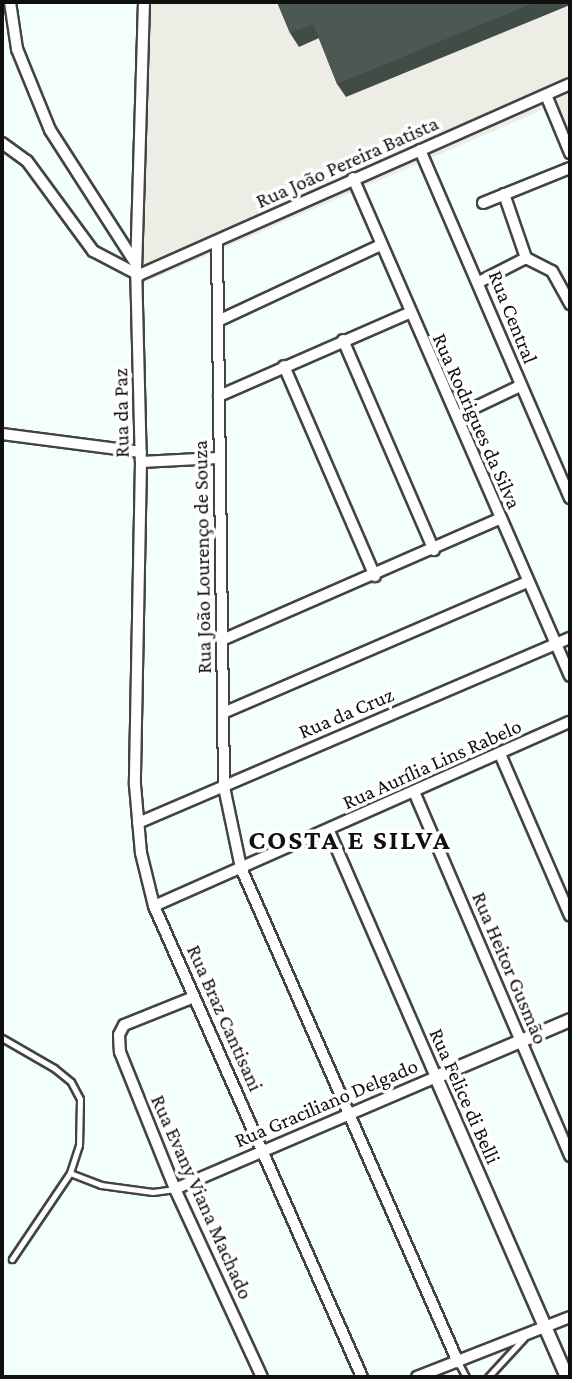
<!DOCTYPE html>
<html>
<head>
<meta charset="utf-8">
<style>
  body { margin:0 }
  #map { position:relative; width:572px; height:1379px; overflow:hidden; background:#f3fffc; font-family:"Crimson Pro",serif }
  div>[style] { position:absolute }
  .industrial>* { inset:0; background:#eeede5 }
  .roads { filter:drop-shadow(2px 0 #434343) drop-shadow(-2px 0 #434343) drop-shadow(0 2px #434343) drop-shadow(0 -2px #434343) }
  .service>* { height:5px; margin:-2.5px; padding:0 2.5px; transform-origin:2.5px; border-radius:2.5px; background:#fff }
  .minor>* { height:10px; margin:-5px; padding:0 5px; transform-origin:5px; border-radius:5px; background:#fff }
  .tertiary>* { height:12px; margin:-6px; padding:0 6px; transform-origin:6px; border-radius:6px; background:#fff }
  .wall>* { inset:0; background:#414c46 }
  .building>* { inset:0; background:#4c5851 }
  span { translate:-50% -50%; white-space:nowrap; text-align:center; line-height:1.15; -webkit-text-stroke:7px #fff; paint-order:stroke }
  .street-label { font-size:21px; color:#101010 }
  .district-label { font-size:28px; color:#101010; font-weight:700; letter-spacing:2px }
  .frame { position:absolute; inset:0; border:4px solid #101010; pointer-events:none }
</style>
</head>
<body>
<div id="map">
  <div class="industrial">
    <i style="clip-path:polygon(144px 2px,570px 2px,570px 152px,551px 106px,139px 285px)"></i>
  </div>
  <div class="roads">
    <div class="service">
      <i style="left:2px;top:1038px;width:60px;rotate:30deg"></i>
      <i style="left:54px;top:1068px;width:22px;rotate:39deg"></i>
      <i style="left:71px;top:1082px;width:19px;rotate:62deg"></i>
      <i style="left:80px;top:1099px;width:46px;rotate:91.2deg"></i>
      <i style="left:79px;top:1145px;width:29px;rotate:108deg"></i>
      <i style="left:70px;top:1173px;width:104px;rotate:124deg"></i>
      <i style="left:70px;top:1173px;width:33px;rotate:21deg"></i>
      <i style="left:101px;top:1185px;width:52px;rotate:7.7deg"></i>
      <i style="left:153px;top:1192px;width:22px;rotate:-8deg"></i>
      <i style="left:458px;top:1362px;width:17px;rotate:62deg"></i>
      <i style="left:488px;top:1377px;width:53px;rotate:-47.3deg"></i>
    </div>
    <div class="minor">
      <i style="left:10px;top:2px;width:48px;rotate:81.5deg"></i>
      <i style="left:17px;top:49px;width:87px;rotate:67.8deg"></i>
      <i style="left:50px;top:130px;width:159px;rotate:57.3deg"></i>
      <i style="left:144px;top:2px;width:262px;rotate:91.7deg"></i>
      <i style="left:136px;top:264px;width:198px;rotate:88.6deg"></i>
      <i style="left:141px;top:462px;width:323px;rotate:91.1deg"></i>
      <i style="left:135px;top:785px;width:68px;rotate:85deg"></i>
      <i style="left:141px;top:853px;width:55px;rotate:76.2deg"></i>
      <i style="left:154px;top:906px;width:515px;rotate:66.17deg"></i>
      <i style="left:546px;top:95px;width:63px;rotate:67.5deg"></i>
      <i style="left:2px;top:143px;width:31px;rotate:36deg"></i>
      <i style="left:27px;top:161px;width:112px;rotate:53.7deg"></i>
      <i style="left:93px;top:251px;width:52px;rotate:27.6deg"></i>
      <i style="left:420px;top:150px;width:379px;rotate:66.7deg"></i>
      <i style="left:353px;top:178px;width:543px;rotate:66.46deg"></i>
      <i style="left:504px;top:194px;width:68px;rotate:71deg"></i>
      <i style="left:526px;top:258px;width:29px;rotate:27deg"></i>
      <i style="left:552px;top:271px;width:38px;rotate:61deg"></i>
      <i style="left:483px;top:203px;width:94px;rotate:-21.9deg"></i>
      <i style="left:217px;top:243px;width:544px;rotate:89.26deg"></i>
      <i style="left:224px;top:787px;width:83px;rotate:78.1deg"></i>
      <i style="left:241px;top:868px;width:540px;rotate:66.29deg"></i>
      <i style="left:139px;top:275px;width:471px;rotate:-23.9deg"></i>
      <i style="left:479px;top:282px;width:53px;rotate:-27.1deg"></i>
      <i style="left:220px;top:320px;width:178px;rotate:-25deg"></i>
      <i style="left:343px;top:340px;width:229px;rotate:66.6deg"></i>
      <i style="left:284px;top:366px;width:229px;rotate:66.6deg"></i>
      <i style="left:219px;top:396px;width:207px;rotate:-23.6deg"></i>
      <i style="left:457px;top:416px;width:70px;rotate:-25.5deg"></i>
      <i style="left:2px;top:434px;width:140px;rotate:7.4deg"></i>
      <i style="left:141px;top:462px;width:77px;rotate:-3deg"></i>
      <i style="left:222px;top:640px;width:302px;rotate:-23.6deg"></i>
      <i style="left:223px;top:713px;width:331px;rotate:-23.3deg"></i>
      <i style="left:500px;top:754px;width:176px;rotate:66.6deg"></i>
      <i style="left:415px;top:794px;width:394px;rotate:66.8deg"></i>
      <i style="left:138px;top:823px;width:470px;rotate:-23.2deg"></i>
      <i style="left:154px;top:906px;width:455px;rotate:-23.9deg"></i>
      <i style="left:194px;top:997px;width:75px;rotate:158.2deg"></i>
      <i style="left:124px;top:1025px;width:11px;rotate:117deg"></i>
      <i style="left:119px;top:1035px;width:17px;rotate:87deg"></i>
      <i style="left:120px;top:1052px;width:148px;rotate:68.1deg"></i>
      <i style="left:175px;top:1189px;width:207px;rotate:65.2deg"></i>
      <i style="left:175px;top:1189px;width:284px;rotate:-23.2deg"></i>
      <i style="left:436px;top:1077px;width:268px;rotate:-113.5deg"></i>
      <i style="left:417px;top:1377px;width:164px;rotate:-21.4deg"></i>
    </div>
    <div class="tertiary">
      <i style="left:567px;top:1377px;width:327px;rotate:-113.6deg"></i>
      <i style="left:436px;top:1077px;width:146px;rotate:-23deg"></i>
    </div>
  </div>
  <div class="wall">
    <i style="clip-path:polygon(277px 2px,570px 2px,570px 5px,346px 97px,337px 84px,319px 38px,299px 47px,290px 33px)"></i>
  </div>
  <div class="building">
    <i style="clip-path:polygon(277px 2px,536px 2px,337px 84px,313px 24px,290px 33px)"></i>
  </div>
  <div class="street-label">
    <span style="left:347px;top:162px;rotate:-24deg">Rua João Pereira Batista</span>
    <span style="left:513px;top:317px;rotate:68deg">Rua Central</span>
    <span style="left:121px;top:413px;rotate:-91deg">Rua da Paz</span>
    <span style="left:477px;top:421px;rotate:66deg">Rua Rodrigues da Silva</span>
    <span style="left:202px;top:557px;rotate:-91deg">Rua João Lourenço de Souza</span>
    <span style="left:346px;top:713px;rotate:-23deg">Rua da Cruz</span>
    <span style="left:432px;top:764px;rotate:-24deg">Rua Aurília Lins Rabelo</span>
    <span style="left:510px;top:968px;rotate:67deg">Rua Heitor Gusmão</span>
    <span style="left:225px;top:1018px;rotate:66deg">Rua Braz Cantisani</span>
    <span style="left:465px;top:1096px;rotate:66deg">Rua Felice di Belli</span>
    <span style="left:326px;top:1103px;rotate:-23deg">Rua Graciliano Delgado</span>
    <span style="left:202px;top:1197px;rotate:66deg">Rua Evany Viana Machado</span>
  </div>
  <div class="district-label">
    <span style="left:350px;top:840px">COSTA E SILVA</span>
  </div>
  <div class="frame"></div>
</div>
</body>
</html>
